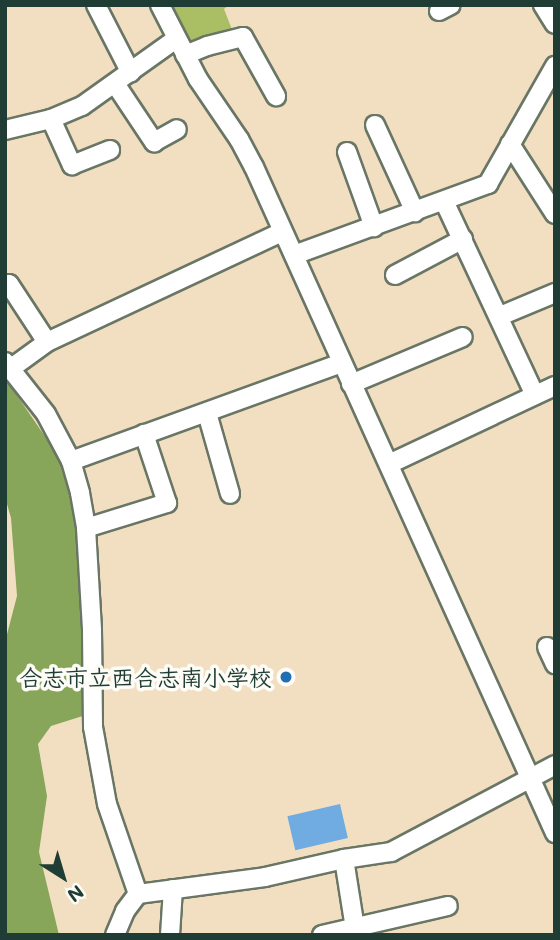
<!DOCTYPE html>
<html>
<head>
<meta charset="utf-8">
<style>
  body { margin:0 }
  #map { position:relative; width:560px; height:940px; overflow:hidden; background:#f2dfc1; font-family:Mali,"Klee One",sans-serif }
  div>[style] { position:absolute }
  .green>* { inset:0; background:#aabf64 }
  .forest>* { inset:0; background:#87a65a }
  .water>* { inset:0; background:#70abe1; transform-origin:0 0 }
  .roads { filter:drop-shadow(2px 0 #697665) drop-shadow(-2px 0 #697665) drop-shadow(0 2px #697665) drop-shadow(0 -2px #697665) }
  .minor>* { height:18px; margin:-9px; padding:0 9px; transform-origin:9px; border-radius:9px; background:#fff }
  .dots>* { width:19px; height:19px; translate:-50% -50%; box-sizing:border-box; border:4px solid #fdfcf7; border-radius:50% }
  span { translate:-50% -50%; white-space:nowrap; text-align:center; line-height:1.15; -webkit-text-stroke:7px #fdfcf7; paint-order:stroke }
  .poi-label { font-size:23px; color:#1f3d34; font-weight:700 }
  .right { translate:-100% -50%; text-align:right }
  .frame { position:absolute; inset:0; border:7px solid #1f3d34; pointer-events:none }
  .north { position:absolute; left:28px; top:842px; width:70px; height:70px; -webkit-text-stroke:5px #fdfcf7; paint-order:stroke; rotate:143deg; font-size:19px; font-weight:700; line-height:28px; text-align:center; color:#1f3d34 }
  .north::after { content:''; display:block; margin:auto; width:24px; height:32px; background:#1f3d34; clip-path:polygon(50% 0,100% 100%,50% 72%,0 100%) }
</style>
</head>
<body>
<div id="map">
  <div class="green">
    <i style="clip-path:polygon(170px 5px,229px 5px,224px 9px,233px 32px,189px 47px)"></i>
  </div>
  <div class="forest">
    <i style="clip-path:polygon(5px 378px,57px 454px,74px 506px,85px 594px,89px 714px,51px 726px,38px 744px,47px 796px,39px 852px,59px 935px,5px 935px,5px 642px,17px 596px,11px 518px,5px 497px)"></i>
  </div>
  <div class="water">
    <i style="left:340px;top:804px;width:35px;height:54px;rotate:77deg"></i>
  </div>
  <div class="roads">
    <div class="minor">
      <i style="left:96px;top:5px;width:76px;rotate:62.8deg"></i>
      <i style="left:160px;top:5px;width:83px;rotate:62.8deg"></i>
      <i style="left:198px;top:79px;width:73px;rotate:55.7deg"></i>
      <i style="left:239px;top:139px;width:32px;rotate:62deg"></i>
      <i style="left:254px;top:167px;width:731px;rotate:65.68deg"></i>
      <i style="left:543px;top:5px;width:22px;rotate:58deg"></i>
      <i style="left:439px;top:11px;width:13px;rotate:-27deg"></i>
      <i style="left:185px;top:55px;width:24px;rotate:-22deg"></i>
      <i style="left:207px;top:46px;width:37px;rotate:-14deg"></i>
      <i style="left:243px;top:37px;width:68px;rotate:60.8deg"></i>
      <i style="left:116px;top:85px;width:69px;rotate:56.3deg"></i>
      <i style="left:154px;top:142px;width:26px;rotate:-29deg"></i>
      <i style="left:51px;top:119px;width:51px;rotate:65.5deg"></i>
      <i style="left:72px;top:165px;width:41px;rotate:-21.5deg"></i>
      <i style="left:375px;top:125px;width:96px;rotate:65.3deg"></i>
      <i style="left:5px;top:130px;width:47px;rotate:-13.4deg"></i>
      <i style="left:51px;top:119px;width:34px;rotate:-23deg"></i>
      <i style="left:82px;top:106px;width:115px;rotate:-35.5deg"></i>
      <i style="left:510px;top:144px;width:83px;rotate:57.3deg"></i>
      <i style="left:347px;top:152px;width:80px;rotate:70.2deg"></i>
      <i style="left:444px;top:201px;width:214px;rotate:64.9deg"></i>
      <i style="left:294px;top:255px;width:207px;rotate:-20.1deg"></i>
      <i style="left:488px;top:184px;width:136px;rotate:-60.4deg"></i>
      <i style="left:395px;top:275px;width:77px;rotate:-27.9deg"></i>
      <i style="left:5px;top:286px;width:4px;rotate:-27deg"></i>
      <i style="left:9px;top:284px;width:69px;rotate:56.8deg"></i>
      <i style="left:500px;top:316px;width:60px;rotate:-22.7deg"></i>
      <i style="left:5px;top:362px;width:66px;rotate:51.7deg"></i>
      <i style="left:46px;top:414px;width:53px;rotate:62deg"></i>
      <i style="left:71px;top:461px;width:33px;rotate:74deg"></i>
      <i style="left:80px;top:493px;width:36px;rotate:80deg"></i>
      <i style="left:86px;top:528px;width:102px;rotate:86.6deg"></i>
      <i style="left:92px;top:630px;width:97px;rotate:89.4deg"></i>
      <i style="left:93px;top:727px;width:78px;rotate:79.7deg"></i>
      <i style="left:107px;top:804px;width:95px;rotate:71deg"></i>
      <i style="left:10px;top:369px;width:46px;rotate:-36.1deg"></i>
      <i style="left:47px;top:342px;width:259px;rotate:-25.1deg"></i>
      <i style="left:351px;top:384px;width:121px;rotate:-22.8deg"></i>
      <i style="left:207px;top:413px;width:84px;rotate:74.1deg"></i>
      <i style="left:71px;top:461px;width:287px;rotate:-19.9deg"></i>
      <i style="left:389px;top:464px;width:183px;rotate:-25.2deg"></i>
      <i style="left:86px;top:528px;width:85px;rotate:-17.2deg"></i>
      <i style="left:167px;top:503px;width:73px;rotate:-108.4deg"></i>
      <i style="left:547px;top:647px;width:19px;rotate:65deg"></i>
      <i style="left:344px;top:859px;width:77px;rotate:81deg"></i>
      <i style="left:115px;top:935px;width:26px;rotate:-67deg"></i>
      <i style="left:125px;top:911px;width:21px;rotate:-53deg"></i>
      <i style="left:138px;top:894px;width:128px;rotate:-7.6deg"></i>
      <i style="left:265px;top:877px;width:81px;rotate:-12.8deg"></i>
      <i style="left:344px;top:859px;width:48px;rotate:-8.5deg"></i>
      <i style="left:391px;top:852px;width:186px;rotate:-27.9deg"></i>
      <i style="left:170px;top:935px;width:46px;rotate:-86.3deg"></i>
      <i style="left:322px;top:935px;width:129px;rotate:-13deg"></i>
    </div>
  </div>
  <div class="dots">
    <i style="left:286px;top:677px;background:#1f6fb2"></i>
  </div>
  <div class="poi-label">
    <span class="right" style="left:272px;top:677px">合志市立西合志南小学校</span>
  </div>
  <div class="frame"></div>
  <div class="north">N</div>
</div>
</body>
</html>
